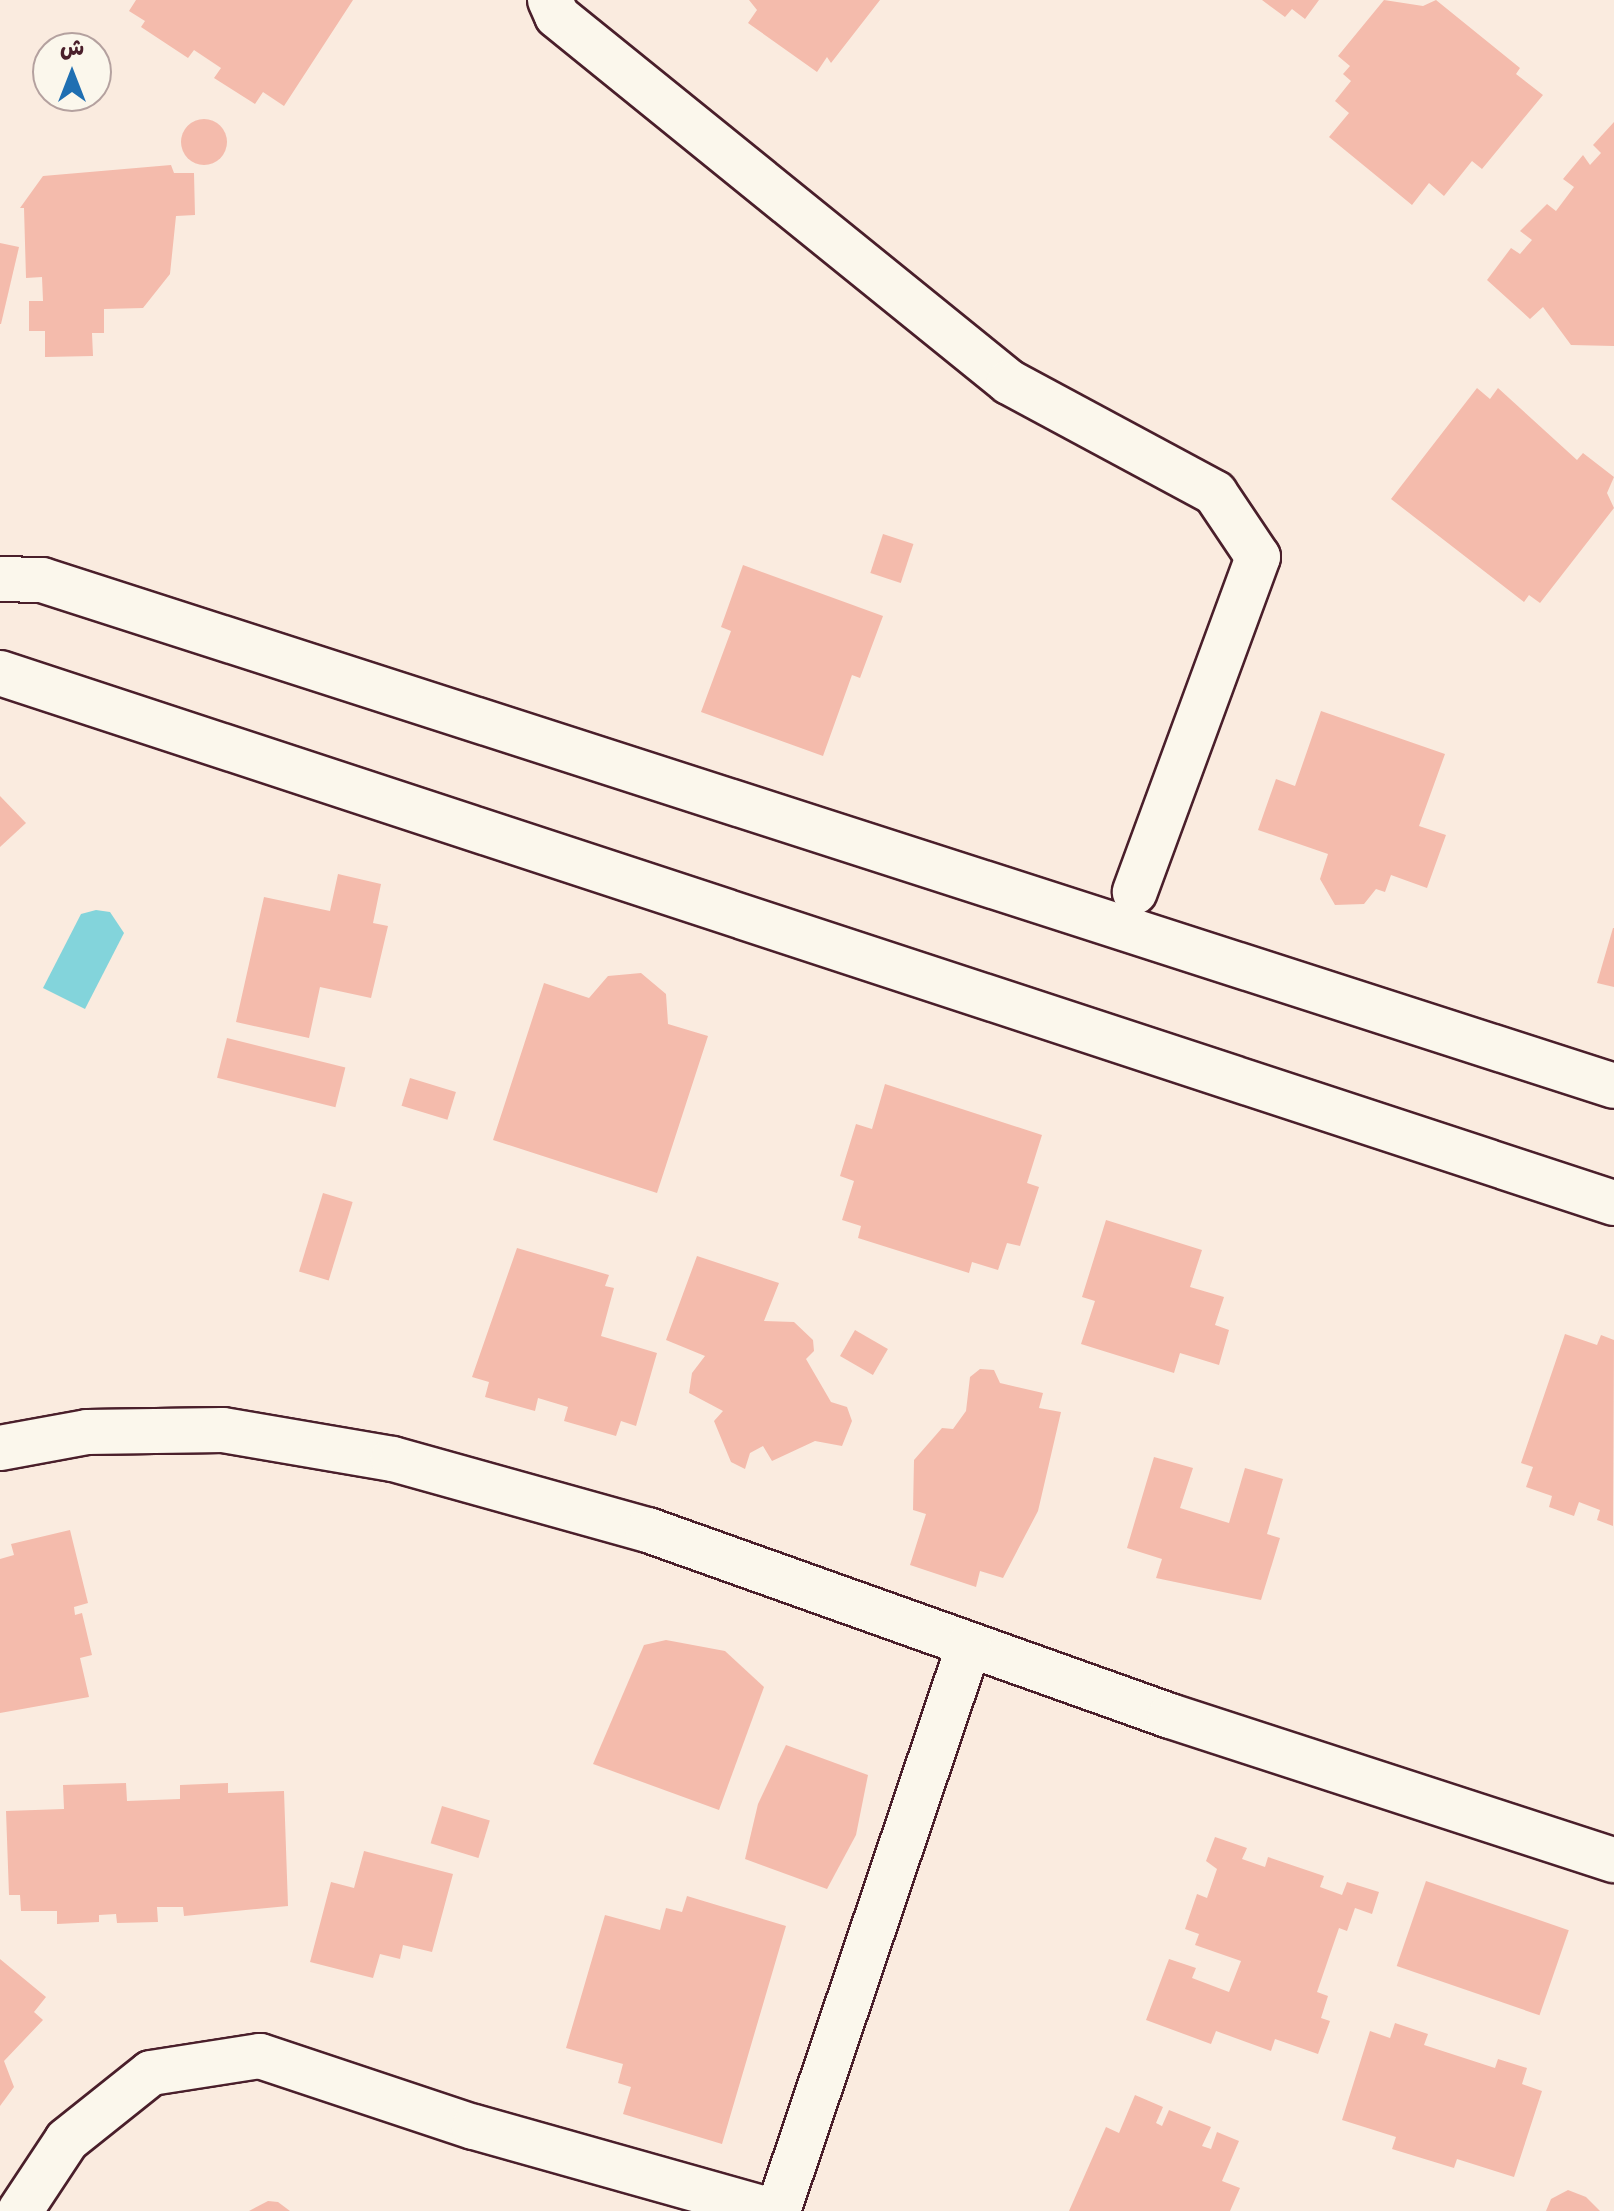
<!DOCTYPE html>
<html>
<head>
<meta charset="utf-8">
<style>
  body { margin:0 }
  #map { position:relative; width:1614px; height:2211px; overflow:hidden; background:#faebdf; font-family:"Indie Flower","Playpen Sans Arabic",sans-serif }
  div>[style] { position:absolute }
  .water>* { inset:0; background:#83d4db }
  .building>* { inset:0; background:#f4bbac; transform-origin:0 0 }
  .round { border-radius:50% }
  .roads { filter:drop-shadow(2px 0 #4a1f2b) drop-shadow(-2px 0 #4a1f2b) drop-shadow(0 2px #4a1f2b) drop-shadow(0 -2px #4a1f2b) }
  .street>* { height:44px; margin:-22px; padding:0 22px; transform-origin:22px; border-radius:22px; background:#fbf7ec }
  span { translate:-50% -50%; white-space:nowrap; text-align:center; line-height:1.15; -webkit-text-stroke:6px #fbf7ec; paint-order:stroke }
  .north { position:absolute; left:32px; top:32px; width:80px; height:80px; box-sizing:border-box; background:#fbf7ec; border:2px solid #b4a19f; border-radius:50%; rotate:0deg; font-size:22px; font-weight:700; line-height:32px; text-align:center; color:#4a1f2b }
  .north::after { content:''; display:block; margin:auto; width:28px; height:36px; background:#1f6fb2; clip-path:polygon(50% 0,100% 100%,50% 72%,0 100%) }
</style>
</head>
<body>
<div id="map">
  <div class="water">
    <i style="clip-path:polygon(96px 910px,110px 912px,124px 933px,85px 1009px,43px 988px,81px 914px)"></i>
  </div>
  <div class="building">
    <i style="clip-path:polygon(136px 0,353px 0,284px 106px,263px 92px,255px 104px,214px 78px,221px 68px,194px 50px,188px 58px,141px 27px,145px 21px,129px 11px)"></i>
    <i style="clip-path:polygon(749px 0,880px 0,831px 63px,827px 57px,817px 72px,748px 23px,757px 10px)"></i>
    <i style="clip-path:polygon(1262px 0,1319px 0,1305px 19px,1292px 9px,1285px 17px)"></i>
    <i style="clip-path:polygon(1384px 0,1423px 6px,1436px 0,1520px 68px,1516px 74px,1543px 95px,1482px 169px,1472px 161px,1444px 196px,1429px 183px,1412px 205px,1329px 137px,1349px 113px,1335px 101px,1351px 81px,1343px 74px,1350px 66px,1338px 56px)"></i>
    <i class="round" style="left:181px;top:119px;width:46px;height:46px"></i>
    <i style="clip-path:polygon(1614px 122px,1614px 346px,1571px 345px,1543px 307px,1530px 319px,1487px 280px,1511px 248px,1520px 254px,1532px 240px,1520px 231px,1547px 204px,1556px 211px,1574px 187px,1563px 179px,1583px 155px,1590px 165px,1601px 153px,1593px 145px)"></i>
    <i style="clip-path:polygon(171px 165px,174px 173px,194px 173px,195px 215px,176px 216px,170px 274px,143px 308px,104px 309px,104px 333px,92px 333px,93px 356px,45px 357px,45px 331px,29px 331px,29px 301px,43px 301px,42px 277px,26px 278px,24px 208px,20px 208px,43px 176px)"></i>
    <i style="clip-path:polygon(0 243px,19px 247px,1px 324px,0 324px)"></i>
    <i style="clip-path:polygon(1477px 388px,1490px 399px,1498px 388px,1577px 460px,1583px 453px,1614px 477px,1607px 493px,1614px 508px,1540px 603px,1529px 595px,1524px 602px,1391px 499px)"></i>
    <i style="left:883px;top:534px;width:32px;height:41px;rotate:18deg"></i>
    <i style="clip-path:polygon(743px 565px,883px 616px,860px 678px,852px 675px,823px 756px,701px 712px,731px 631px,721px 627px)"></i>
    <i style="clip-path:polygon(1321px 711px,1445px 754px,1419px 826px,1446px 835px,1427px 888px,1391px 875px,1385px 892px,1376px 889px,1364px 904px,1335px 905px,1320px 879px,1328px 854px,1258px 830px,1276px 779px,1295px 786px)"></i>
    <i style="clip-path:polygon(0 796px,26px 823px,0 847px)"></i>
    <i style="clip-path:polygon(338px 874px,381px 884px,373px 923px,388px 926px,371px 998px,320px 987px,309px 1038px,236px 1022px,264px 897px,330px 911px)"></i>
    <i style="clip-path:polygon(1613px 928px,1614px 928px,1614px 987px,1597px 983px)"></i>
    <i style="clip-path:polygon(641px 973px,666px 994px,668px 1024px,708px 1036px,657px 1193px,493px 1140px,544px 983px,589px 998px,608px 976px)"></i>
    <i style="left:227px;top:1038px;width:122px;height:41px;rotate:14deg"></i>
    <i style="left:410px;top:1078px;width:48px;height:29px;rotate:17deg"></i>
    <i style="clip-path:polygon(885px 1084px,1042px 1135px,1027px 1183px,1039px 1187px,1020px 1246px,1007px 1243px,998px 1270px,972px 1262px,969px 1273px,858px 1238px,861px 1226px,842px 1220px,854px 1181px,840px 1176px,856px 1124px,872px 1129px)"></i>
    <i style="left:323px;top:1193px;width:31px;height:82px;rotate:17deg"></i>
    <i style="clip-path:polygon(1106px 1220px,1202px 1250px,1190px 1287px,1224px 1297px,1215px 1325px,1229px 1330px,1219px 1365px,1180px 1353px,1174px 1373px,1081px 1344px,1095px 1301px,1082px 1297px)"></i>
    <i style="clip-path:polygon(517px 1248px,609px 1275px,605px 1286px,614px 1288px,601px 1336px,657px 1353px,636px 1426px,621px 1421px,616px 1436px,564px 1421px,568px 1407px,538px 1398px,535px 1411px,485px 1397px,489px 1382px,472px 1377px)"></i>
    <i style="clip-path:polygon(697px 1256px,779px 1283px,764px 1321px,794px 1322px,813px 1340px,814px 1351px,806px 1359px,831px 1402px,847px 1407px,852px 1421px,842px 1446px,815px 1441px,772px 1461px,763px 1446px,750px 1453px,745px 1469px,731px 1462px,714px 1421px,723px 1411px,689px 1393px,692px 1373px,705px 1356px,666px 1340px)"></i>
    <i style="left:855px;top:1330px;width:38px;height:30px;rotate:30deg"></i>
    <i style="clip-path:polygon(1565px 1334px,1597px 1345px,1601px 1335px,1614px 1340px,1613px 1526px,1597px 1520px,1600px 1510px,1579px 1502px,1574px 1516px,1549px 1507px,1552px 1496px,1526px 1487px,1533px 1467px,1521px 1463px)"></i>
    <i style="clip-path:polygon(980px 1369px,994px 1370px,1000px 1383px,1043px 1393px,1039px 1408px,1061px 1412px,1038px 1511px,1003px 1578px,980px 1571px,976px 1587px,910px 1565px,926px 1514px,913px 1510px,914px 1460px,942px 1428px,953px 1429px,966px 1411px,970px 1377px)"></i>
    <i style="clip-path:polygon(1154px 1457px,1193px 1468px,1180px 1508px,1229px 1523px,1245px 1468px,1283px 1479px,1267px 1534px,1280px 1538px,1261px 1600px,1156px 1578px,1162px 1559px,1127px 1548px)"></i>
    <i style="clip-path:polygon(70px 1530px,88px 1603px,74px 1607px,75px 1615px,82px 1613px,92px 1655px,80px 1658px,89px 1697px,0 1713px,0 1559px,14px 1555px,11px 1544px)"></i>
    <i style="clip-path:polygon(666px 1640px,725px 1651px,764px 1687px,719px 1810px,593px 1764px,644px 1645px)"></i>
    <i style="clip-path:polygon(786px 1745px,868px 1775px,856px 1835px,827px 1889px,745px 1859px,758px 1804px)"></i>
    <i style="clip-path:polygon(126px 1783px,127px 1801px,180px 1799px,180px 1785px,228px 1783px,228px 1793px,284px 1791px,288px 1906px,184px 1916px,183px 1907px,157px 1907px,158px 1922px,117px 1923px,116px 1914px,99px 1915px,99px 1922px,57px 1924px,57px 1911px,21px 1911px,20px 1895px,9px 1895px,6px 1811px,64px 1809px,63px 1785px)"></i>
    <i style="left:442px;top:1806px;width:50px;height:39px;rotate:17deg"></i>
    <i style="clip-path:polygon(1215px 1837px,1247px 1848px,1242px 1859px,1265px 1867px,1268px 1857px,1324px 1876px,1320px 1887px,1342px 1895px,1347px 1882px,1379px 1892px,1372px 1914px,1355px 1908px,1347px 1931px,1339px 1928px,1317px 1992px,1328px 1996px,1321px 2018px,1330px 2021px,1318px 2054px,1275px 2039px,1271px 2051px,1216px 2031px,1211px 2044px,1146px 2020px,1169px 1959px,1196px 1968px,1192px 1978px,1229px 1992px,1241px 1961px,1195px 1945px,1199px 1934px,1185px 1929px,1197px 1894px,1207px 1898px,1217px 1869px,1206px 1861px)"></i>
    <i style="clip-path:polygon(364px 1851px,453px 1874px,432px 1952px,403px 1945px,400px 1959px,380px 1954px,373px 1978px,310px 1962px,331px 1882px,354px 1888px)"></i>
    <i style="left:1426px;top:1881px;width:151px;height:90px;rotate:19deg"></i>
    <i style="clip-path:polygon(687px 1896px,786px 1926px,722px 2144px,623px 2114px,631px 2087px,618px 2083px,623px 2064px,566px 2048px,605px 1915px,660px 1930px,666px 1908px,682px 1912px)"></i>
    <i style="clip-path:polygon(0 1959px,46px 1997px,34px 2012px,43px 2020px,4px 2061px,14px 2087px,0 2106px)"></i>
    <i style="clip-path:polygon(1395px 2023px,1428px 2034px,1424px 2045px,1495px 2068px,1498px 2059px,1527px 2068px,1522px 2084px,1542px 2091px,1514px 2177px,1457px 2159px,1454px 2168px,1392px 2149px,1396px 2137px,1342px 2120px,1370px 2031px,1390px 2038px)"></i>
    <i style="clip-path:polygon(1135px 2095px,1163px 2107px,1156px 2123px,1162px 2126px,1169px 2110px,1211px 2127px,1202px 2146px,1211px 2149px,1217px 2132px,1239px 2141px,1222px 2181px,1240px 2188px,1230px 2211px,1069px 2211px,1106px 2127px,1119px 2133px)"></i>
    <i style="clip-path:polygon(1568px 2190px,1586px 2197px,1600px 2211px,1546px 2211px,1551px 2199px)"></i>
    <i style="clip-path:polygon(268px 2201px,278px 2202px,290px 2211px,249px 2211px)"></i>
  </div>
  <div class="roads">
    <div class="street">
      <i style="left:550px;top:0;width:17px;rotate:66deg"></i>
      <i style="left:557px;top:16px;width:582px;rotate:39deg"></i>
      <i style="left:1009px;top:382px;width:234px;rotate:28.3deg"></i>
      <i style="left:1215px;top:493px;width:77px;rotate:56.1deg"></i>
      <i style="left:1258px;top:557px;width:357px;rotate:110.2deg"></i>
      <i style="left:0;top:579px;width:42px;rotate:1.4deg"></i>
      <i style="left:42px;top:580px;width:1651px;rotate:17.84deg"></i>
      <i style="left:0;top:673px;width:1699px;rotate:18.18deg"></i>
      <i style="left:0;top:1448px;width:88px;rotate:-10.4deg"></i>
      <i style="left:87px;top:1432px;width:136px;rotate:-0.8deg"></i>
      <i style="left:223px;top:1430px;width:172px;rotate:9.7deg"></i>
      <i style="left:393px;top:1459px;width:265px;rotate:15.6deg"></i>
      <i style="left:648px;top:1530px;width:554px;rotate:19.61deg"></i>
      <i style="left:1170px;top:1716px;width:467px;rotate:18deg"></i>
      <i style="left:20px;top:2211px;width:85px;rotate:-56.5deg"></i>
      <i style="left:67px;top:2140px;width:107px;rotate:-38.6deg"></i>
      <i style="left:151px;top:2073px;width:110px;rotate:-8.9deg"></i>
      <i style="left:260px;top:2056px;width:225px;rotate:18.4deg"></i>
      <i style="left:474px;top:2127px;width:311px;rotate:15.7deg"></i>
      <i style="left:778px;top:2211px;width:597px;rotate:-71.35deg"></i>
    </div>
  </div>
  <div class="north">ش</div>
</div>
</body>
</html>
